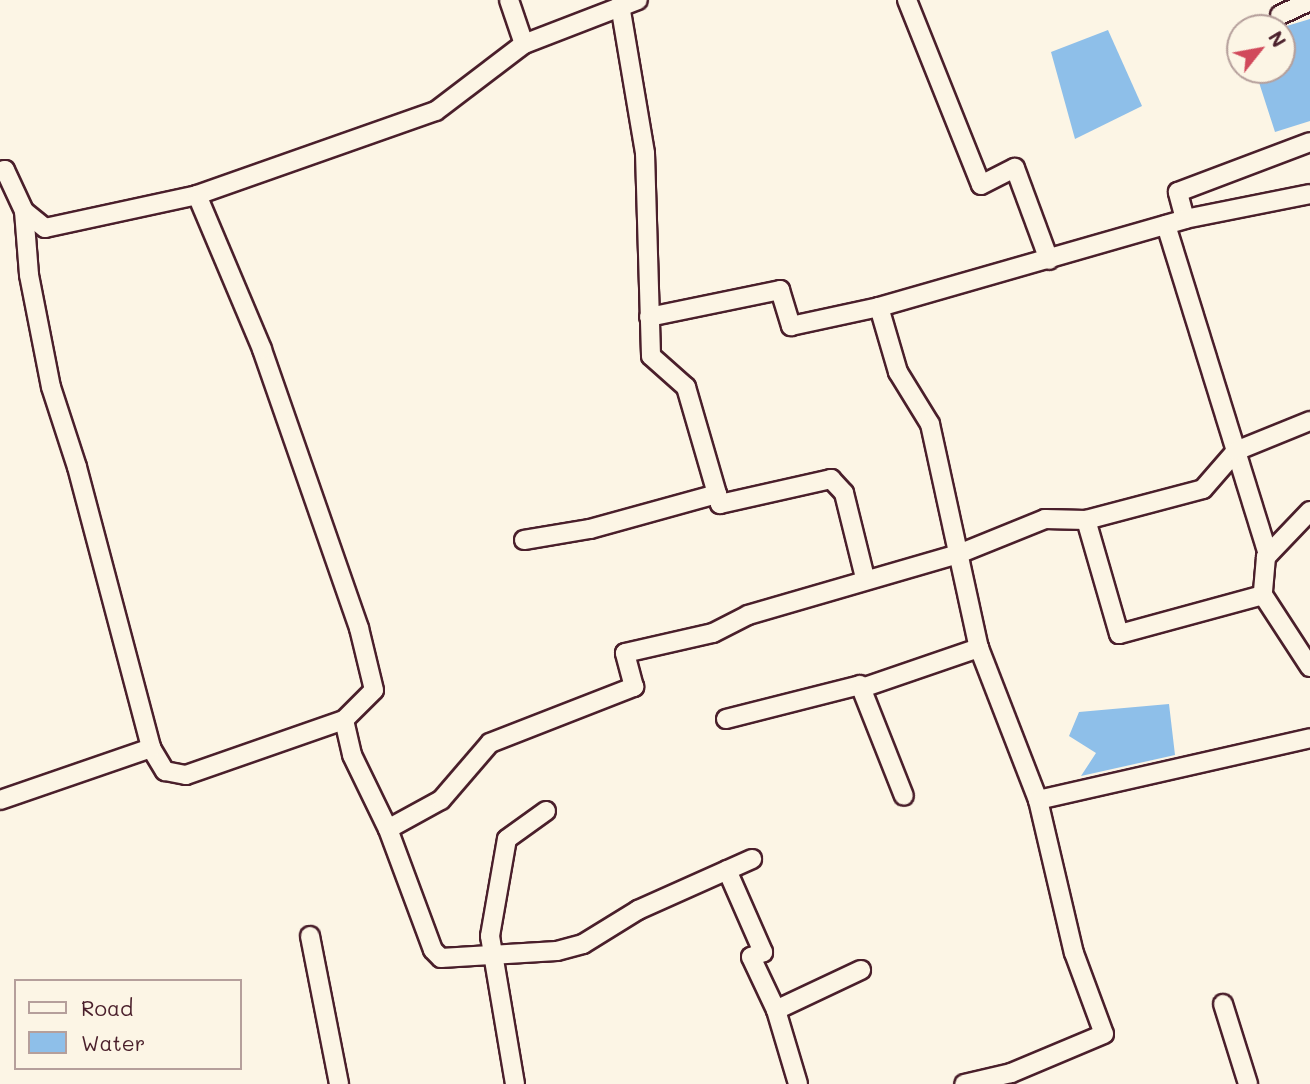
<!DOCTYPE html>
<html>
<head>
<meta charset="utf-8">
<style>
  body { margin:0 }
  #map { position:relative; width:1310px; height:1084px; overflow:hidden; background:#fcf5e5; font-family:Mali,sans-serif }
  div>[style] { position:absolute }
  .water>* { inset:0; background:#8ebfe9 }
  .roads { filter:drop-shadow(2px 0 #4a1f2b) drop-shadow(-2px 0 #4a1f2b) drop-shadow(0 2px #4a1f2b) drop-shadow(0 -2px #4a1f2b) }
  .minor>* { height:18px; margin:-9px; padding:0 9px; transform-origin:9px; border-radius:9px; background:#fcf5e5 }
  span { translate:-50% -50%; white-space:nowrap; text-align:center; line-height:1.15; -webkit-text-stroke:7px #fcf5e5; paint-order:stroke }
  .legend { position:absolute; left:14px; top:979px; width:228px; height:91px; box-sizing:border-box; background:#fcf5e5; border:2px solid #b59f9b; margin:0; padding:9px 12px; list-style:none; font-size:21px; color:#4a1f2b }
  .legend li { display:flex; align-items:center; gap:14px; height:35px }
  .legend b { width:35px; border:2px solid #b59f9b }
  .north { position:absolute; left:1226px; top:14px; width:70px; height:70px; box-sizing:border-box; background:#fcf5e5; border:2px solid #b59f9b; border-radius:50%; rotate:59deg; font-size:19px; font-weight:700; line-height:28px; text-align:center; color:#4a1f2b }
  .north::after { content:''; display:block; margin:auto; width:24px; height:32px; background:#d1495b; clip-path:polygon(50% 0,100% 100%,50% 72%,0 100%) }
</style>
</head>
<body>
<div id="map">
  <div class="water">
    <i style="clip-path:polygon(1310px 19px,1310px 121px,1275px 132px,1255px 70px,1282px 70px,1280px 28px)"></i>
    <i style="clip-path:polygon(1108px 30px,1142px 106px,1075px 139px,1051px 52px)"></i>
    <i style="clip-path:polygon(1169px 704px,1175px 755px,1081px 776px,1096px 753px,1069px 736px,1079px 712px)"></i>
  </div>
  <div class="roads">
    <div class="minor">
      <i style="left:509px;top:0;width:46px;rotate:71.2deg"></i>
      <i style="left:907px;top:0;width:199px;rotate:68.2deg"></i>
      <i style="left:981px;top:185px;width:38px;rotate:-27deg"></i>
      <i style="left:1015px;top:168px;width:98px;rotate:69.7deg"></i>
      <i style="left:620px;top:5px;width:150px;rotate:80.4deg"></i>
      <i style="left:645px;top:153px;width:203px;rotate:88.3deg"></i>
      <i style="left:651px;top:356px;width:47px;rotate:41.5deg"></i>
      <i style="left:686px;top:387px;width:122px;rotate:73.8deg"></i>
      <i style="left:720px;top:504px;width:114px;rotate:-12.7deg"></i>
      <i style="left:831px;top:479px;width:19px;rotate:47deg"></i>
      <i style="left:844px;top:493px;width:88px;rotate:76.1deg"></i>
      <i style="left:1280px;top:15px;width:33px;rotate:-25deg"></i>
      <i style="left:0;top:171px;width:5px;rotate:-11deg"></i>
      <i style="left:5px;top:170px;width:45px;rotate:65.1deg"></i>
      <i style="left:24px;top:211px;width:27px;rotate:39deg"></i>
      <i style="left:45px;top:228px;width:156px;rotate:-12.2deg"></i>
      <i style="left:197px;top:195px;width:253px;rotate:-19.4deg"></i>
      <i style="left:436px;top:111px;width:111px;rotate:-37.3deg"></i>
      <i style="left:524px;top:44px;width:122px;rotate:-21.1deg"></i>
      <i style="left:24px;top:211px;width:64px;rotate:85.5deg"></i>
      <i style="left:29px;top:275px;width:114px;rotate:78.9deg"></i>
      <i style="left:51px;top:387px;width:84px;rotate:72deg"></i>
      <i style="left:77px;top:467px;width:291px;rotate:75.2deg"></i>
      <i style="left:151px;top:748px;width:27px;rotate:59deg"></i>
      <i style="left:165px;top:771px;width:21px;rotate:11deg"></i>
      <i style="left:186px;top:775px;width:167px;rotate:-19.2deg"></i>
      <i style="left:344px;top:720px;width:42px;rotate:-45deg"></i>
      <i style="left:374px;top:690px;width:64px;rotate:-103.6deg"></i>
      <i style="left:359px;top:628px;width:295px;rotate:-109.2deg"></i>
      <i style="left:262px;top:349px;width:167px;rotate:-112.9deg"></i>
      <i style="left:1185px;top:219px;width:28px;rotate:-105deg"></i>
      <i style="left:1178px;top:192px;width:141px;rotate:-20.7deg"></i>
      <i style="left:1166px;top:225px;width:345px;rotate:72.8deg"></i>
      <i style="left:879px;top:307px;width:68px;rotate:73.7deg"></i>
      <i style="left:898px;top:372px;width:61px;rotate:58.4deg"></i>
      <i style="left:930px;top:424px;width:229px;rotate:77.7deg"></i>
      <i style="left:979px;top:648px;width:163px;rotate:68.8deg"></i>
      <i style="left:1038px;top:800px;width:157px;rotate:76.8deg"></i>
      <i style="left:1074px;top:953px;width:86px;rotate:69.7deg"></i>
      <i style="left:1104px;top:1034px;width:101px;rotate:157.2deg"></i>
      <i style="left:1011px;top:1073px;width:48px;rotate:166.8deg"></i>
      <i style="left:649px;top:317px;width:134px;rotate:-11.6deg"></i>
      <i style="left:780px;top:290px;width:38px;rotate:73deg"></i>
      <i style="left:791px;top:326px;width:90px;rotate:-12.2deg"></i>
      <i style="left:879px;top:307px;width:318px;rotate:-16deg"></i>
      <i style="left:1185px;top:219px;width:127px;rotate:-11.3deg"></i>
      <i style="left:1310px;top:511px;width:64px;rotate:133.7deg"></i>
      <i style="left:1266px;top:557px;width:38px;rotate:95deg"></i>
      <i style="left:1263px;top:595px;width:86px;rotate:56.9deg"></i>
      <i style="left:524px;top:540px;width:67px;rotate:-9.5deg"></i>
      <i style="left:590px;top:529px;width:132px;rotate:-15.4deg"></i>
      <i style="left:1263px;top:595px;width:149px;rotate:164.8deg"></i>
      <i style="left:1119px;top:634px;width:119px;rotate:-106.1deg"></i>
      <i style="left:1086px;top:520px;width:121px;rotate:-14.8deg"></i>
      <i style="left:1203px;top:489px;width:50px;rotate:-49deg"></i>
      <i style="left:1236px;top:451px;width:80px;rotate:-22.1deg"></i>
      <i style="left:862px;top:688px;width:124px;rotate:-18.9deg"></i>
      <i style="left:726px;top:719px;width:138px;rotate:-14.2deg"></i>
      <i style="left:860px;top:685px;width:119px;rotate:68.4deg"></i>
      <i style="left:344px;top:720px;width:36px;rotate:77deg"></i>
      <i style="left:352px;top:755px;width:82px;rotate:64.1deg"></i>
      <i style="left:388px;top:829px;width:129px;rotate:69.6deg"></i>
      <i style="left:433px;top:950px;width:11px;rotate:45deg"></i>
      <i style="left:441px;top:958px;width:116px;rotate:-3.5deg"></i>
      <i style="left:557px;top:951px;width:27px;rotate:-15deg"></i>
      <i style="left:583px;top:944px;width:65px;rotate:-31.7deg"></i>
      <i style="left:638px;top:910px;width:125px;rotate:-24.1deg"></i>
      <i style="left:0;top:800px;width:160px;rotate:-19deg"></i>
      <i style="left:1038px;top:800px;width:279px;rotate:-12.8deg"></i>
      <i style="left:388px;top:829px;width:60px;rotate:-28.7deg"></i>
      <i style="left:441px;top:800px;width:75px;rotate:-49.3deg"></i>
      <i style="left:490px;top:743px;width:155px;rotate:-21.3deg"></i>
      <i style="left:634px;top:687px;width:35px;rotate:-105deg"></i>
      <i style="left:625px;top:653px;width:90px;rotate:-12.8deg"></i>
      <i style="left:713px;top:633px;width:39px;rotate:-27deg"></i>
      <i style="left:748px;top:615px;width:222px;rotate:-16.2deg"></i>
      <i style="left:961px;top:553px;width:91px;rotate:-22deg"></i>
      <i style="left:1045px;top:519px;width:41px;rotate:1.4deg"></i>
      <i style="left:727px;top:870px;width:90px;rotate:66.3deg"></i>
      <i style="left:763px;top:952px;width:13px;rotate:157deg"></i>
      <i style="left:751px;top:957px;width:59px;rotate:64.7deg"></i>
      <i style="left:776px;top:1010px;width:77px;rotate:73.4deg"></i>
      <i style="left:310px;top:936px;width:151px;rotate:78.9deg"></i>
      <i style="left:1223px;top:1004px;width:84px;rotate:72.6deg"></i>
      <i style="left:776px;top:1010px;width:94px;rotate:-25.2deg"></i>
      <i style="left:515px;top:1084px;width:150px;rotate:-99.6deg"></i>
      <i style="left:490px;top:936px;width:98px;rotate:-80.1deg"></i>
      <i style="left:507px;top:839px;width:48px;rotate:-35.7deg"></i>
    </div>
  </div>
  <ul class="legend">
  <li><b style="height:9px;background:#fcf5e5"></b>Road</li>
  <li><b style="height:19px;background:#8ebfe9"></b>Water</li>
  </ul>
  <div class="north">N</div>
</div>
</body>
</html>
